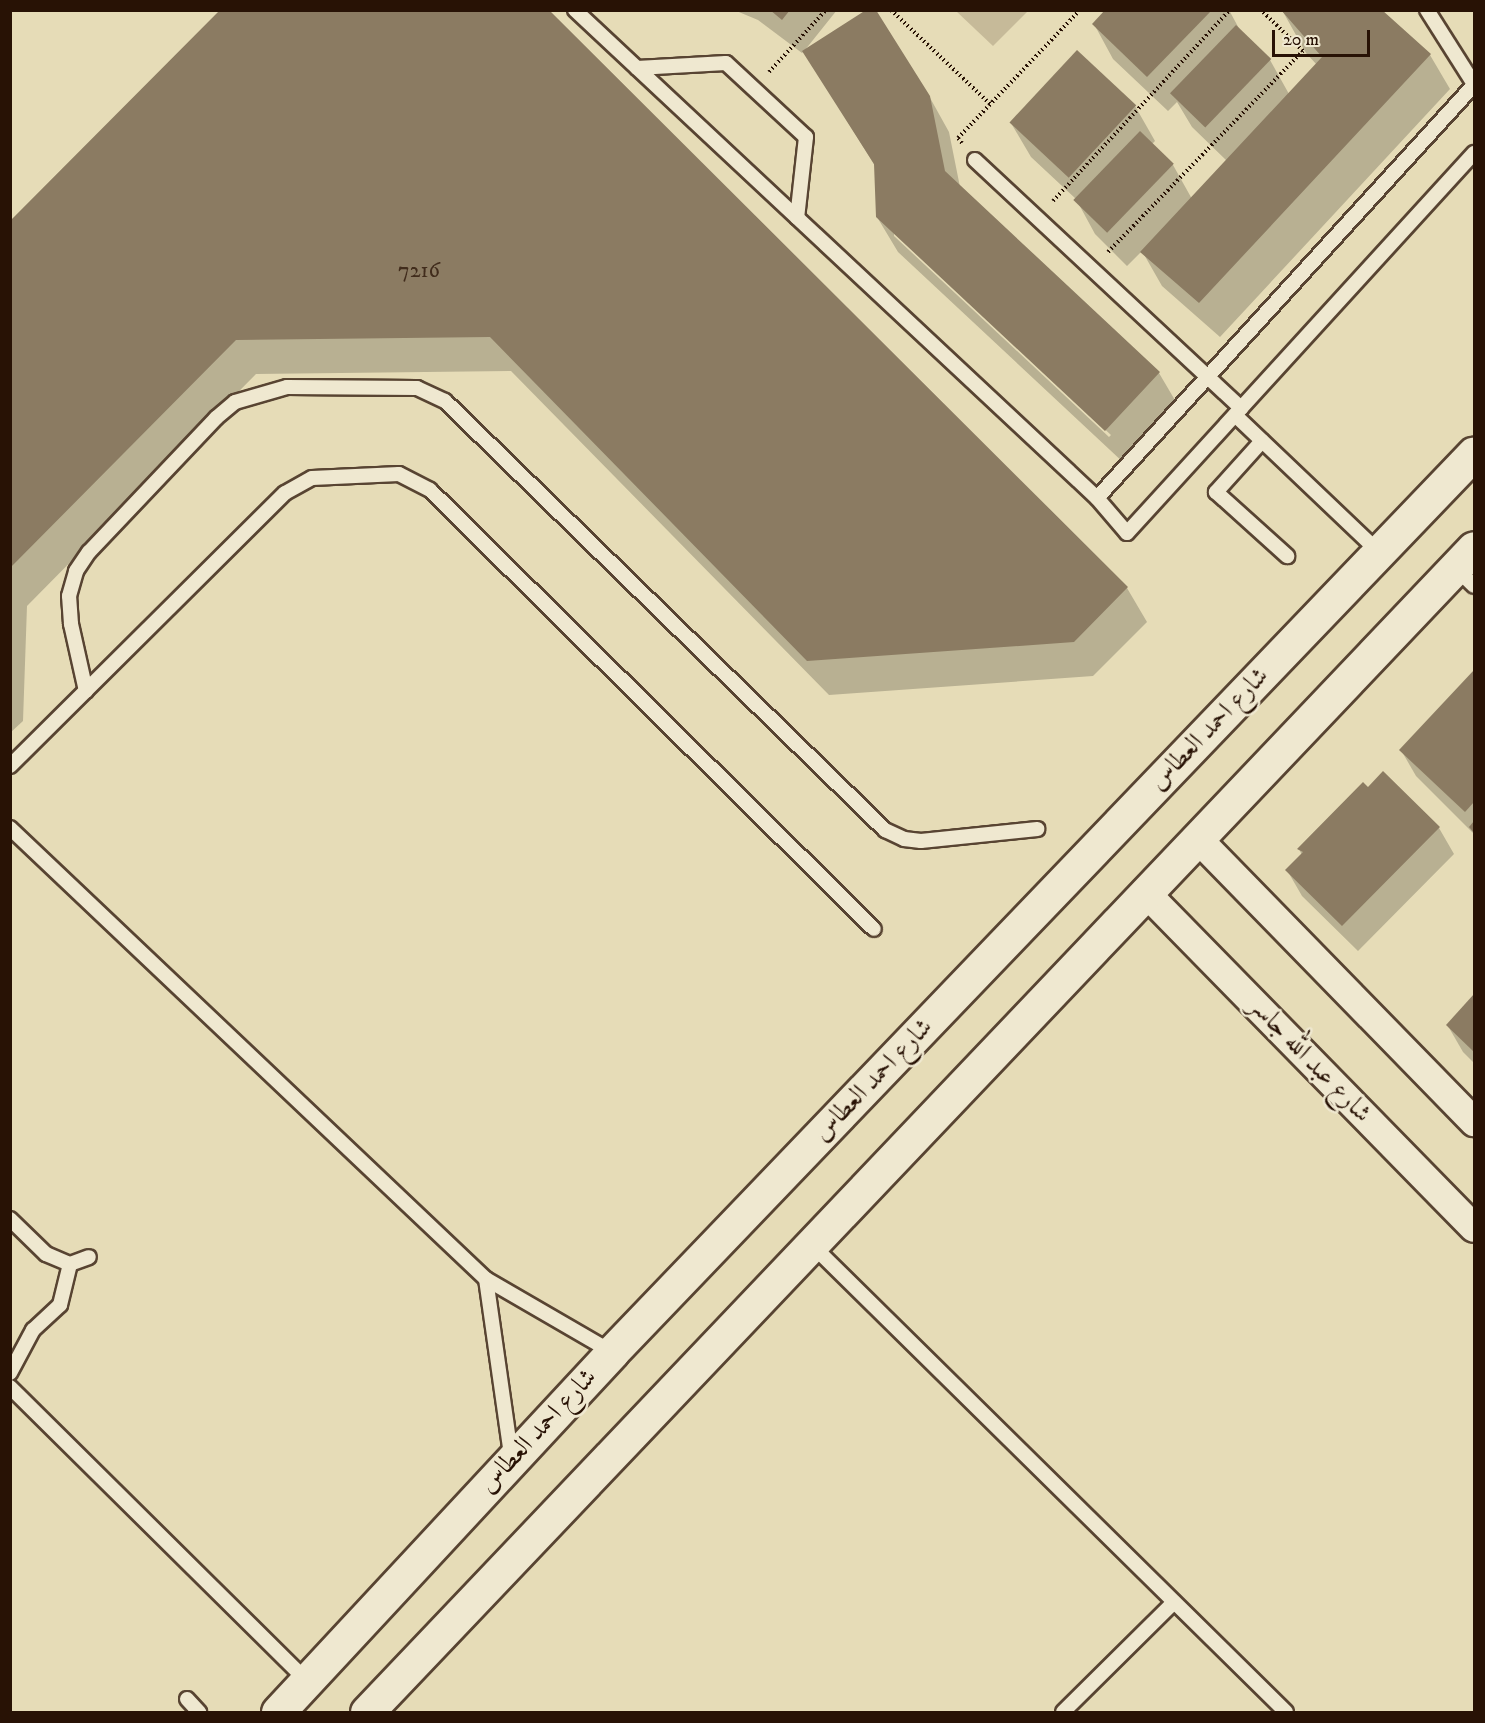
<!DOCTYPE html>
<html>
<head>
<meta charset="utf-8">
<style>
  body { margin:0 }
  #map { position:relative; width:1485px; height:1723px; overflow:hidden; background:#e6dcb7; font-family:"IM FELL DW Pica",Amiri,serif }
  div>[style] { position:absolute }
  .green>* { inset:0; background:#c6ba99 }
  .shadow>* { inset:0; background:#0003 }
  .building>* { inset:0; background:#8b7b62; transform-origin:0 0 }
  .path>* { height:4px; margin-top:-2px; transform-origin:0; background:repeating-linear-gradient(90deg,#281205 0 1.5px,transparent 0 4.5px) }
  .roads { filter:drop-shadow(2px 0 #584432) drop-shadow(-2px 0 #584432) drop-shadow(0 2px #584432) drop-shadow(0 -2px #584432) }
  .service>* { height:14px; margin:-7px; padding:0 7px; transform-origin:7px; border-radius:7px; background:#efe8d0 }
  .minor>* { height:28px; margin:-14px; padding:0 14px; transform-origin:14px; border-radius:14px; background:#efe8d0 }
  .tertiary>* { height:33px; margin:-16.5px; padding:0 16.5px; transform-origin:16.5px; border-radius:16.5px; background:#efe8d0 }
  span { translate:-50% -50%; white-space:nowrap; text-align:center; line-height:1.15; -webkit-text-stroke:5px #efe8d0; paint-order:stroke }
  .number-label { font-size:22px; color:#412c1c }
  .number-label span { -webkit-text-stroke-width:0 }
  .street-label { font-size:26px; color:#281205 }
  .frame { position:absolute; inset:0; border:12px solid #281205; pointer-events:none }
  .scale { position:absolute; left:1272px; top:30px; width:98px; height:27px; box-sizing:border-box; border:3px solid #281205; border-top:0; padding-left:8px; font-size:18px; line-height:21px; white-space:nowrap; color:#281205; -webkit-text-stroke:4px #efe8d0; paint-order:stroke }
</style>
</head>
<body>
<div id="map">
  <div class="green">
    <i style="clip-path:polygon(956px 11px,1028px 11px,993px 46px)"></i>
  </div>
  <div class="shadow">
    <i style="clip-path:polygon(222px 10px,1127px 588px,1147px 622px,1093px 676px,829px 695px,511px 371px,256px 374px,27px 606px,23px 721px,10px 733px,10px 223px)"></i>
    <i style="clip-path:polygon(evenodd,734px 10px,837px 10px,805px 50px,929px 96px,949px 132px,960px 187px,1159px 373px,1179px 407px,1125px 464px,898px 252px,877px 217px,875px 166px,804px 51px,802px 53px,758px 20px,734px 10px,894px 232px,1111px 435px,1109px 437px,894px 236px,894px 232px)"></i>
    <i style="clip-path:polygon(1107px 10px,1229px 10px,1242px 34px,1270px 60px,1289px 94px,1317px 65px,1306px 53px,1282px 10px,1379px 10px,1430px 55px,1450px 89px,1220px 337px,1162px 286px,1142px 251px,1127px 266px,1095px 234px,1076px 199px,1031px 157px,1011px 123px,1077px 52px,1135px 106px,1155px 141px,1152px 144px,1173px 165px,1192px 199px,1227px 161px,1192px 127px,1177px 102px,1168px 111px,1113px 59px,1094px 24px)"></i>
    <i style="clip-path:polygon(1474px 672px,1474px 834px,1416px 776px,1401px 750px)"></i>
    <i style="clip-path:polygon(1439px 828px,1454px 854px,1358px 951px,1302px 896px,1287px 870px,1302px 855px,1299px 849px)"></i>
    <i style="clip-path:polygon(1474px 997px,1474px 1063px,1463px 1052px,1448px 1026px)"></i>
  </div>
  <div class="building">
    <i style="clip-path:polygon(220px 10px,549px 10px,1128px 587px,1074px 642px,807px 661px,490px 337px,236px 340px,10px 568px,10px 221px)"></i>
    <i style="clip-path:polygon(770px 10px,790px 10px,782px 20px)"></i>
    <i style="clip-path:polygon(866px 10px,876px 10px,930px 96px,945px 171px,1160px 372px,1105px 431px,876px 217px,874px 164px,802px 51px)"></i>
    <i style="clip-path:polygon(1105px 10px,1212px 10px,1147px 77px,1092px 24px)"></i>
    <i style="clip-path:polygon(1281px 10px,1382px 10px,1431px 54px,1199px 303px,1140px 252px,1322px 57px)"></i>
    <i style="left:1236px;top:25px;width:49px;height:95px;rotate:44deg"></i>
    <i style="left:1077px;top:50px;width:81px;height:99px;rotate:43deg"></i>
    <i style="left:1140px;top:131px;width:47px;height:96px;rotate:44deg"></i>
    <i style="clip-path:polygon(1474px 670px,1474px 802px,1465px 812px,1399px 750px)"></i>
    <i style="clip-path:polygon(1383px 771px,1440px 827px,1342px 926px,1285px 870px,1303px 852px,1297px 849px,1363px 782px,1368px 787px)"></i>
    <i style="clip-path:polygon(1474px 821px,1474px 833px,1469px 827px)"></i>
    <i style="clip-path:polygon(1474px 994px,1474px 1052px,1446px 1025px)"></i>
  </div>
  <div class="path">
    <i style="left:891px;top:10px;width:137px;rotate:43.5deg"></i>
    <i style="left:769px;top:72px;width:84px;rotate:-47.4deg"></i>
    <i style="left:962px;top:143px;width:6px;rotate:-129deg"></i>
    <i style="left:958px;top:138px;width:177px;rotate:-46.4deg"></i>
    <i style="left:1053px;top:201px;width:260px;rotate:-47.2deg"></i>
    <i style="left:1108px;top:252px;width:280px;rotate:-45.9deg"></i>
    <i style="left:1303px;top:51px;width:59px;rotate:-135.7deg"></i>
  </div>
  <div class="roads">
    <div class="service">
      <i style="left:575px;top:10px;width:715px;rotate:43.07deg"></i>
      <i style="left:1427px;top:10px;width:88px;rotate:57.6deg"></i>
      <i style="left:637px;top:68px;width:89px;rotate:-3.2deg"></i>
      <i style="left:726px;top:63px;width:109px;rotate:42.8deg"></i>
      <i style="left:806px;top:137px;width:81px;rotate:96.3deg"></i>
      <i style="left:1474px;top:85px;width:559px;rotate:132.39deg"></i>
      <i style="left:1097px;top:498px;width:46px;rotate:49.4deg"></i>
      <i style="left:1127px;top:533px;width:515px;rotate:-47.6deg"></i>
      <i style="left:975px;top:160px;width:364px;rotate:43deg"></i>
      <i style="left:1235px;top:415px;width:199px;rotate:43.6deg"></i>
      <i style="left:1262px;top:441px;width:69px;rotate:132deg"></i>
      <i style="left:1216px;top:492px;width:96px;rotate:42deg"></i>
      <i style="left:1456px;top:568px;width:25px;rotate:45deg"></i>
      <i style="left:86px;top:691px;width:69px;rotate:-102.6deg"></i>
      <i style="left:71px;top:624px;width:28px;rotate:-94deg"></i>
      <i style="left:69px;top:596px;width:26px;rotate:-74deg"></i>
      <i style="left:76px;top:571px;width:23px;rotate:-56deg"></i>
      <i style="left:89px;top:552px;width:185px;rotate:-46.5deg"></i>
      <i style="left:216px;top:418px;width:25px;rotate:-40deg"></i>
      <i style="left:235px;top:402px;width:54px;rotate:-16.1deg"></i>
      <i style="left:287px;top:387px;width:130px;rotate:0.4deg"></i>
      <i style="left:417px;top:388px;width:31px;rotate:25deg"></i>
      <i style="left:445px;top:401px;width:615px;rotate:44.27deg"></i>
      <i style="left:885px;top:830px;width:21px;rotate:25deg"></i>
      <i style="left:904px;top:839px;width:17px;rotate:7deg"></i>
      <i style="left:921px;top:841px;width:117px;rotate:-5.9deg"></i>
      <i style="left:10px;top:766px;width:387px;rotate:-44.8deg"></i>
      <i style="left:285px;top:493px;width:31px;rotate:-29deg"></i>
      <i style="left:312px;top:478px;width:87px;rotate:-2.6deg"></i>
      <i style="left:399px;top:474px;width:35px;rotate:27deg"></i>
      <i style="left:430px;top:490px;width:624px;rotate:44.68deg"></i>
      <i style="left:10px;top:828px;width:656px;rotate:43.46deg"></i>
      <i style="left:486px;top:1279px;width:146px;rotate:30.1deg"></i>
      <i style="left:10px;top:1219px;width:50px;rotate:44.2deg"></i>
      <i style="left:46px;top:1254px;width:26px;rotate:23deg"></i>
      <i style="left:70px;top:1264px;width:20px;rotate:-20deg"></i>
      <i style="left:813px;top:1246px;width:664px;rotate:44.57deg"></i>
      <i style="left:486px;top:1279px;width:178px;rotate:81.9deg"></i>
      <i style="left:10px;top:1373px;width:49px;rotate:-61.9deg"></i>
      <i style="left:33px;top:1330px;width:37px;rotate:-43deg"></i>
      <i style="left:60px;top:1305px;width:42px;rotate:-76.3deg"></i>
      <i style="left:10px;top:1387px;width:418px;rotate:44.7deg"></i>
      <i style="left:187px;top:1699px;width:18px;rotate:47deg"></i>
      <i style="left:1063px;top:1712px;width:156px;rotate:-44.7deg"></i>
    </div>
    <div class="minor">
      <i style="left:1197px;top:838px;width:397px;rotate:45.7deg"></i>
      <i style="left:1145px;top:892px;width:470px;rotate:45.6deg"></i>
    </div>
    <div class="tertiary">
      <i style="left:278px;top:1712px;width:491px;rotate:-47.1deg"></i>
      <i style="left:612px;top:1352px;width:1245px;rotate:-46.2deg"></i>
      <i style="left:367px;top:1712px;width:1606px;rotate:-46.44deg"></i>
    </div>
  </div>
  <div class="number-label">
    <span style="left:419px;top:271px">7216</span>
  </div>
  <div class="street-label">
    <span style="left:1209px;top:729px;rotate:-46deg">شارع احمد العطاس</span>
    <span style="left:1310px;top:1060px;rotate:46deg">شارع عبد الله جاسر</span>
    <span style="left:873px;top:1080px;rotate:-46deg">شارع احمد العطاس</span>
    <span style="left:538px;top:1431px;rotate:-47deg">شارع احمد العطاس</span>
  </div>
  <div class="frame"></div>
  <div class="scale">20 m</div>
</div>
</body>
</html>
